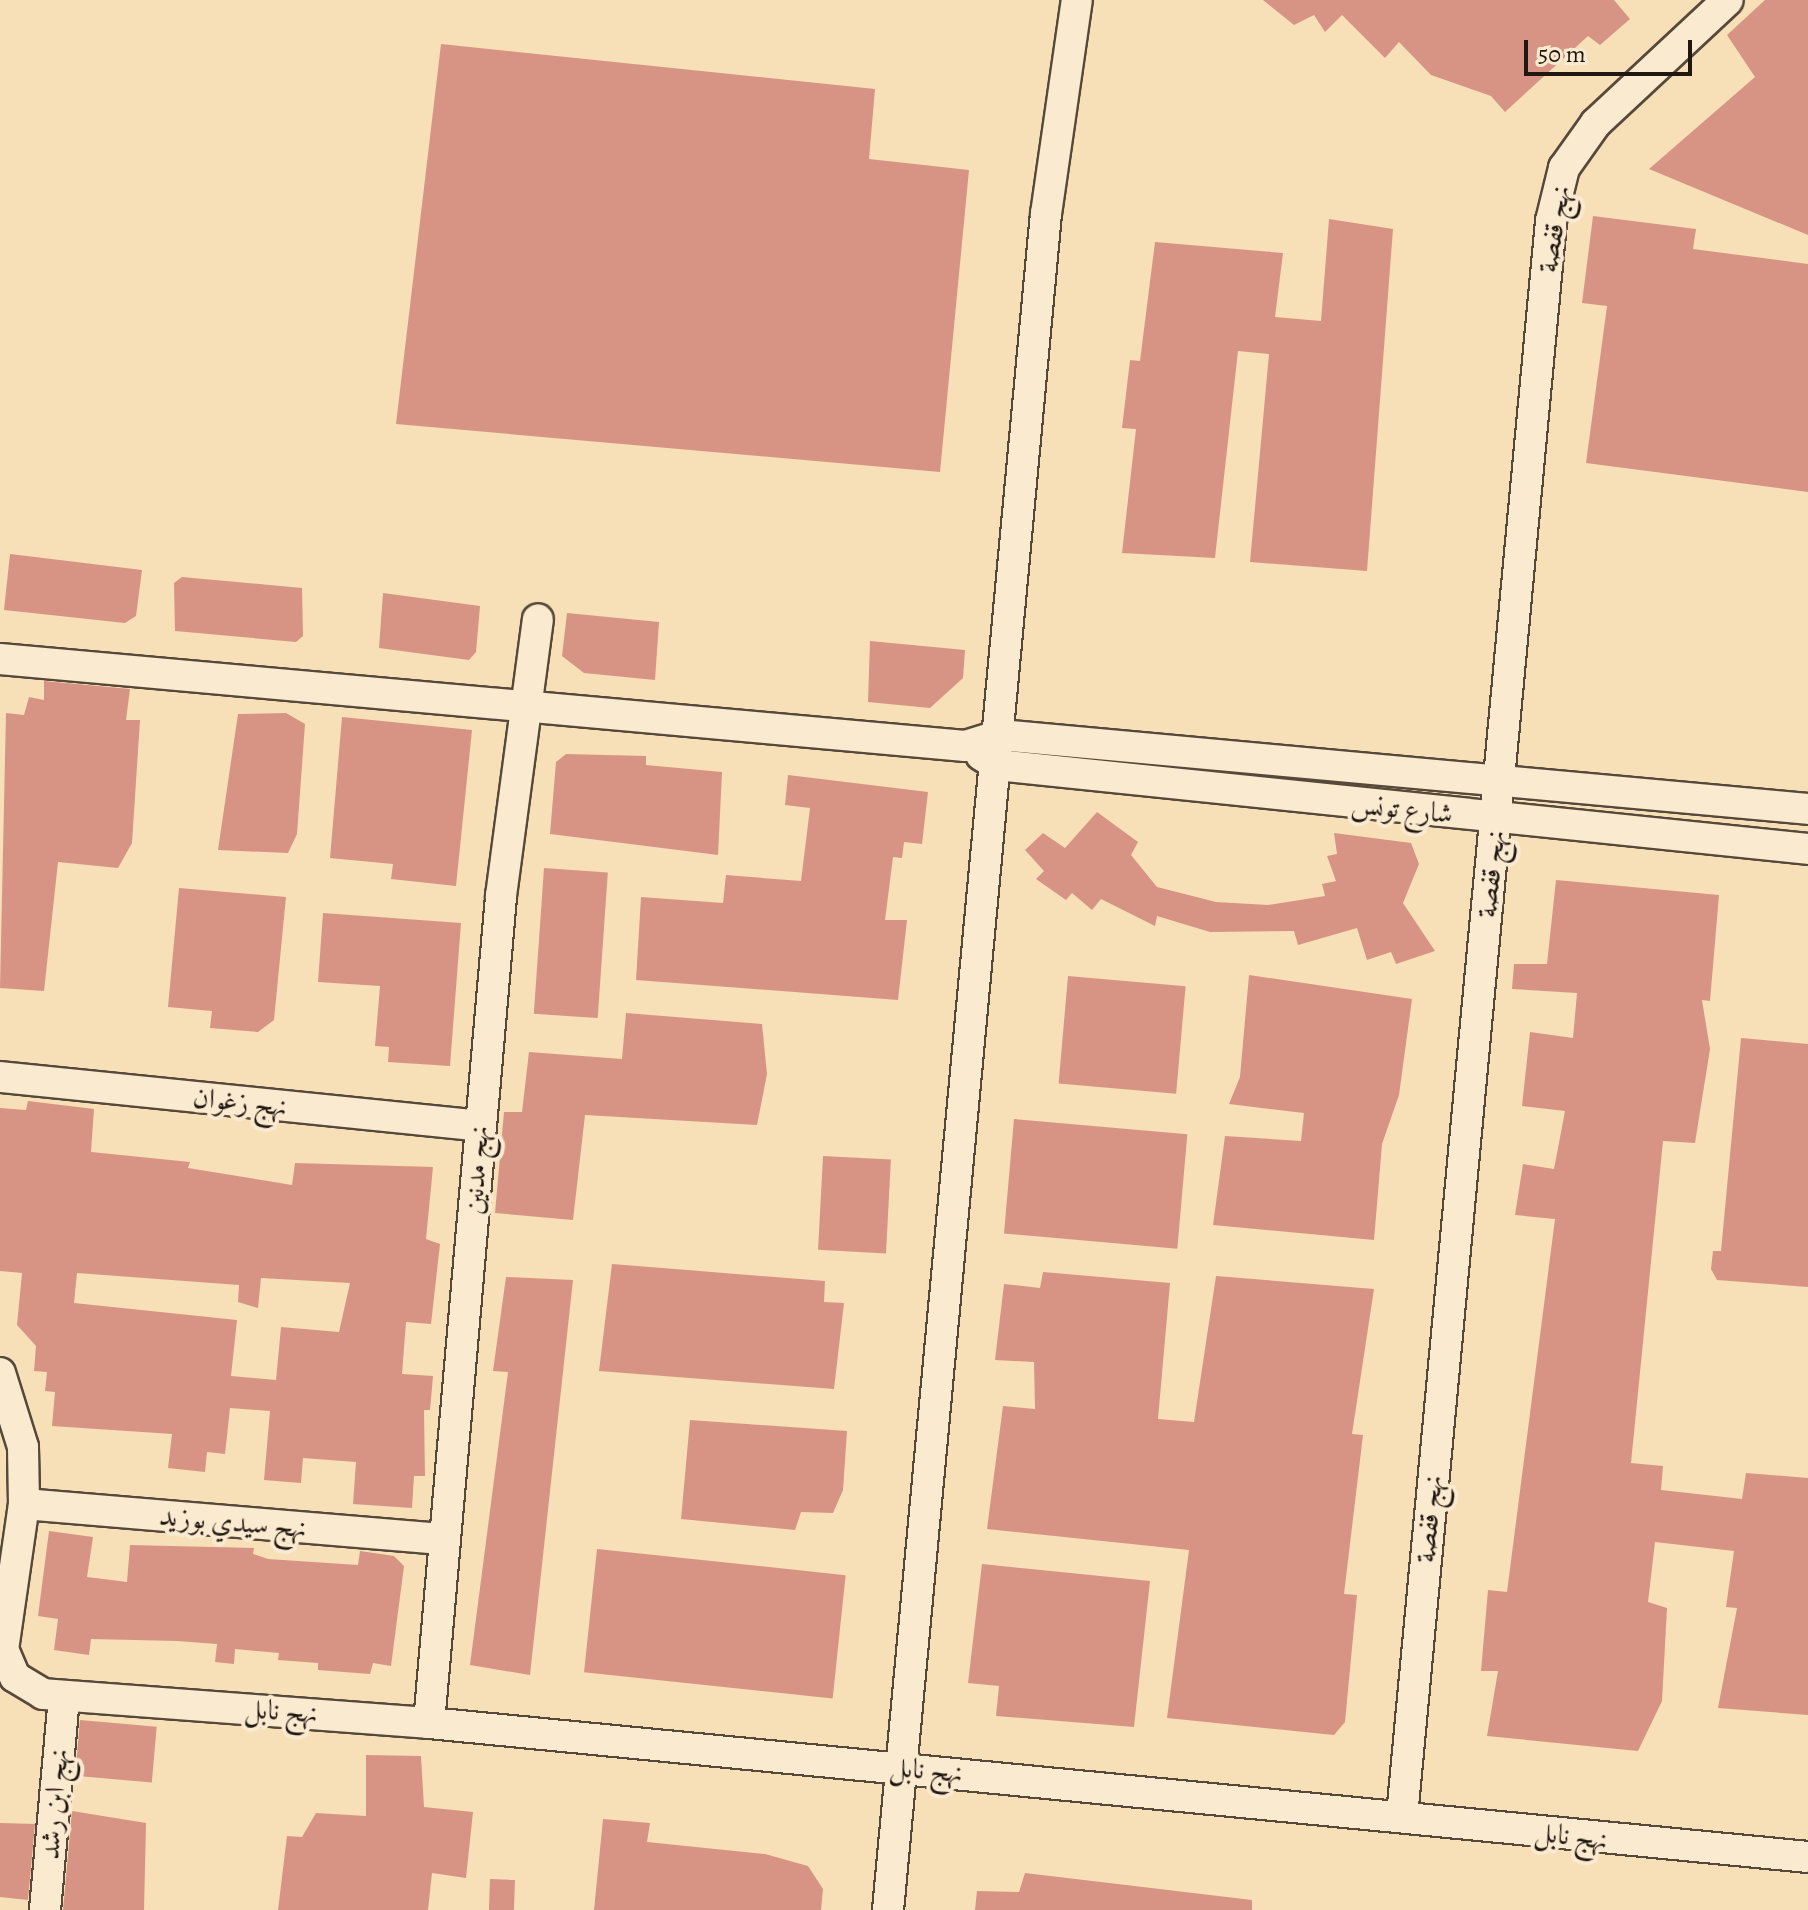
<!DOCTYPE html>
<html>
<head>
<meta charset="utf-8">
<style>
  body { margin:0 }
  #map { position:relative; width:1808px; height:1910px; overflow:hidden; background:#f7dfb7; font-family:Alegreya,Amiri,serif }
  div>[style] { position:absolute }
  .building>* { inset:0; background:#d79485; transform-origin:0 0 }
  .roads { filter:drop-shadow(2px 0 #56493a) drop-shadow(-2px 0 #56493a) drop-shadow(0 2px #56493a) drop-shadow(0 -2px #56493a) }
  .minor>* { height:30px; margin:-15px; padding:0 15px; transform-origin:15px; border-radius:15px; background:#faead0 }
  span { translate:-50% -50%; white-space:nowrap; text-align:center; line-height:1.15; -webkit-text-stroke:8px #faead0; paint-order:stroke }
  .street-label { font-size:28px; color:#211711 }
  .scale { position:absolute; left:1524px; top:40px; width:168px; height:36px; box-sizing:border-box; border:4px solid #211711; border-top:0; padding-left:10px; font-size:24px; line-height:28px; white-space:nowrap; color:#211711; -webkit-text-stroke:6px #faead0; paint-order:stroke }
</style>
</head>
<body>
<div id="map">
  <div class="building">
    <i style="clip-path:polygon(1263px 0,1614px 0,1630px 19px,1600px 45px,1588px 36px,1505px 112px,1491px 96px,1431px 75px,1399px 42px,1385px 58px,1342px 15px,1325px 32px,1314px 15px,1294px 25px)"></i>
    <i style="clip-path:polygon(1765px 0,1808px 0,1808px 235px,1649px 169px,1755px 77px,1727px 35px)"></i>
    <i style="clip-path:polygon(441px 44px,875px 89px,869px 159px,969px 170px,940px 472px,396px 424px)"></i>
    <i style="clip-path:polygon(1593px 216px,1696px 229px,1693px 249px,1808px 264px,1808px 492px,1586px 463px,1607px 306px,1582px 303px)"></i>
    <i style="clip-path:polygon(1329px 219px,1393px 229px,1367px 571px,1250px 562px,1269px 354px,1238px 351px,1215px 558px,1122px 553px,1136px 429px,1122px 428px,1130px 360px,1140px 361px,1155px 242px,1283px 253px,1275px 317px,1321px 321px)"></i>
    <i style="clip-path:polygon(10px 554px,142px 570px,136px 616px,125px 623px,4px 610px)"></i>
    <i style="clip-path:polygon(182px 577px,302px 588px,303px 636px,296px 642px,175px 631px,174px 583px)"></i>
    <i style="clip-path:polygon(383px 593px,480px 606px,476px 652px,469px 660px,379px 648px)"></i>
    <i style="clip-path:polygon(567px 613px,659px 622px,655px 680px,584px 673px,562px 656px)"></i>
    <i style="clip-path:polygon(870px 641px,965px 650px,963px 678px,930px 708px,868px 702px)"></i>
    <i style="clip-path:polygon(44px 681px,130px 689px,126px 720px,140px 720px,132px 843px,118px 868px,58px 862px,44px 991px,0 988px,6px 713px,24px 715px,29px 697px,44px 700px)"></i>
    <i style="clip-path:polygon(286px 713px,305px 724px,297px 834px,288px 853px,218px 850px,238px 714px)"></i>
    <i style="clip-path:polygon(342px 717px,472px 730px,456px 886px,391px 879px,393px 864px,330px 858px)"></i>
    <i style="clip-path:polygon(566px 754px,646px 756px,646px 765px,722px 772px,718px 855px,550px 834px,556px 762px)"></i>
    <i style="clip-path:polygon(788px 775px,928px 792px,922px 844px,904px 842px,902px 858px,893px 857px,885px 920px,907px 920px,898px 1000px,636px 980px,641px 897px,723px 903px,726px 875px,801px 881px,810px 808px,785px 805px)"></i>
    <i style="clip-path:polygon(1097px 812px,1138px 842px,1131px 855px,1157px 887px,1216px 902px,1268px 905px,1325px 896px,1322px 884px,1336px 881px,1327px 856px,1337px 854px,1334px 833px,1411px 843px,1419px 864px,1403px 903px,1435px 951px,1396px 964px,1391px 952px,1367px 960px,1357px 928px,1298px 945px,1294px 931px,1210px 932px,1157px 916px,1155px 926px,1101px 899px,1092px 910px,1072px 893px,1066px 900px,1036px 879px,1044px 871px,1025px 850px,1043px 833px,1065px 848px)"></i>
    <i style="left:544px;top:868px;width:64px;height:146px;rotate:4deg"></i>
    <i style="clip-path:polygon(1556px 880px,1719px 895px,1710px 1001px,1702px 1000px,1710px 1049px,1695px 1143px,1663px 1141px,1631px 1463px,1663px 1466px,1661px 1490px,1742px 1499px,1746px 1473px,1808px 1478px,1808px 1715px,1718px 1708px,1737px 1608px,1726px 1607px,1734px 1551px,1655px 1542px,1648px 1602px,1667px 1608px,1662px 1701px,1638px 1751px,1487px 1736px,1498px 1671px,1481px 1671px,1488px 1590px,1507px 1592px,1555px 1219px,1515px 1215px,1523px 1164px,1554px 1169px,1565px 1111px,1522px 1106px,1530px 1032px,1573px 1038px,1577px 993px,1512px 989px,1514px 964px,1547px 964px)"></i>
    <i style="clip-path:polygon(179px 888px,286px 897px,274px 1020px,258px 1032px,210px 1028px,212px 1011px,168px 1007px)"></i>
    <i style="clip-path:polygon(323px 913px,461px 923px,450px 1066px,388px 1062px,389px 1047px,375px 1046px,380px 986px,318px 982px)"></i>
    <i style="clip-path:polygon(1249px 975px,1412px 999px,1399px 1095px,1382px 1144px,1374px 1240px,1213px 1225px,1225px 1136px,1301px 1141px,1304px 1113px,1229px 1104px,1240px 1077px)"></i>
    <i style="left:1068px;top:976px;width:118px;height:108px;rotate:5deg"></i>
    <i style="clip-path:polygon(626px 1013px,762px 1024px,767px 1074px,757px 1125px,585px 1115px,573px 1220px,495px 1213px,504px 1112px,522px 1112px,529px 1052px,622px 1059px)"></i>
    <i style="clip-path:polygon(1741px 1038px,1808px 1044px,1808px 1287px,1717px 1280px,1711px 1269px,1713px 1251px,1721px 1251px)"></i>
    <i style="clip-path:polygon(evenodd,28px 1101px,94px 1109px,91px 1152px,190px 1162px,188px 1168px,292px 1185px,295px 1163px,433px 1167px,426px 1239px,440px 1244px,431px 1324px,406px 1322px,402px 1374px,433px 1376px,430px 1410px,424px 1410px,425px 1476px,414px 1476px,412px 1508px,353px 1504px,356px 1462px,303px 1458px,301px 1483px,264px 1480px,270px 1411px,230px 1408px,225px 1454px,207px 1452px,205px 1472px,168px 1468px,172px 1434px,52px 1426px,55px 1392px,45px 1391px,47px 1372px,34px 1371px,36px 1346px,17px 1325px,22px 1273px,0 1271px,0 1108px,26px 1110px,28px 1101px,77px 1273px,239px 1285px,238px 1302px,258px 1308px,261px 1278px,350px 1283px,339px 1332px,281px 1327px,276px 1380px,231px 1376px,237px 1320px,74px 1303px,77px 1273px)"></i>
    <i style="left:1014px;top:1119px;width:174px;height:115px;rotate:5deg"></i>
    <i style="left:823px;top:1156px;width:68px;height:94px;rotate:3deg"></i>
    <i style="clip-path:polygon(612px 1264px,825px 1281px,824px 1302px,844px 1303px,834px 1389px,599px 1371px)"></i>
    <i style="clip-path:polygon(1043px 1272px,1170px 1283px,1158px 1419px,1194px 1422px,1216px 1276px,1374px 1289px,1352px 1434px,1363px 1435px,1344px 1594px,1357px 1595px,1345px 1722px,1334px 1735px,1167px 1718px,1189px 1550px,987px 1529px,1003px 1406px,1035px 1409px,1034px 1362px,995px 1360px,1004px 1284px,1040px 1288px)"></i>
    <i style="clip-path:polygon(506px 1277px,573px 1280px,530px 1675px,470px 1665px,508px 1372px,493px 1371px)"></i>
    <i style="clip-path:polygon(690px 1420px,847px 1431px,843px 1490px,833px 1513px,801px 1512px,795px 1530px,681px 1519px)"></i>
    <i style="clip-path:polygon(49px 1531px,93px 1537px,87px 1577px,127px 1582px,130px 1545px,254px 1548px,253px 1554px,268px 1559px,358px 1565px,360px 1551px,394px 1556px,404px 1566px,391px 1666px,373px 1663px,370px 1674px,318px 1670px,318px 1663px,278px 1660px,279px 1653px,235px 1649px,234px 1664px,215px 1662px,217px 1644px,177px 1641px,91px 1639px,89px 1655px,54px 1650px,58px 1619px,38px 1616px)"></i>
    <i style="left:597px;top:1549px;width:250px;height:124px;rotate:6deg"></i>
    <i style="clip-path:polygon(982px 1564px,1150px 1581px,1134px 1727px,996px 1716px,999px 1686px,968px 1683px)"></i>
    <i style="left:80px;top:1720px;width:77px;height:56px;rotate:5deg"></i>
    <i style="clip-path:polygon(366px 1755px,421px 1756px,424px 1807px,473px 1812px,466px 1878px,432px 1873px,428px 1910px,278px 1910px,287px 1836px,302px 1837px,316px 1813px,366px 1816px)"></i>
    <i style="clip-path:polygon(72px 1811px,146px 1823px,144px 1910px,63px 1910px)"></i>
    <i style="clip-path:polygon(603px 1819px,650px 1823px,647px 1842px,765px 1854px,808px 1866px,823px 1889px,821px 1910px,594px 1910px)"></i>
    <i style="clip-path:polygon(0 1823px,35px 1824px,28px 1900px,0 1897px)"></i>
    <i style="clip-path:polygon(1025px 1873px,1252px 1900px,1252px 1910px,975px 1910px,977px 1891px,1019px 1892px)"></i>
    <i style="left:490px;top:1879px;width:25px;height:31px;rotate:2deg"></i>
  </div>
  <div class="roads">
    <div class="minor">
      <i style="left:0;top:659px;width:969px;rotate:5.15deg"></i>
      <i style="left:965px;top:746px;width:37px;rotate:-17deg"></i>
      <i style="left:1000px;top:735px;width:811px;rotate:5.23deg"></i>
      <i style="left:981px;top:755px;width:19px;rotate:32deg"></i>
      <i style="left:997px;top:765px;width:815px;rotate:5.91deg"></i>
      <i style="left:0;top:1077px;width:481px;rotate:5.8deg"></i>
      <i style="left:0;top:1373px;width:77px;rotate:72.7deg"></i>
      <i style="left:23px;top:1447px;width:57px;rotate:89deg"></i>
      <i style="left:24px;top:1504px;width:147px;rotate:98.2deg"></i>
      <i style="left:3px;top:1649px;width:30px;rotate:67deg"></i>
      <i style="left:15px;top:1677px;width:33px;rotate:31deg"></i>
      <i style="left:43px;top:1694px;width:387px;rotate:4.3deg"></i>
      <i style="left:429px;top:1723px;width:1385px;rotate:5.55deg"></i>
      <i style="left:24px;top:1504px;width:419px;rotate:4.8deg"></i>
      <i style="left:429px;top:1723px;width:830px;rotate:-85.02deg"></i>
      <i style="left:501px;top:896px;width:279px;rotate:-82.4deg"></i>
      <i style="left:1402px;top:1816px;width:1602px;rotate:-84.66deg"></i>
      <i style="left:1551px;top:221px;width:55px;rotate:-76.2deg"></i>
      <i style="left:1564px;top:168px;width:55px;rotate:-54.6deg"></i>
      <i style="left:1596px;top:123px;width:180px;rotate:-43deg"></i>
      <i style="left:45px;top:1910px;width:213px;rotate:-84.9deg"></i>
      <i style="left:888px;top:1910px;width:1703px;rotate:-84.68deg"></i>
      <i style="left:1046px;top:214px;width:216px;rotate:-81.8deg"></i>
    </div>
  </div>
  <div class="street-label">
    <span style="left:1554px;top:229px;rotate:-81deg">نهج قفصة</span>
    <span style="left:1402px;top:809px;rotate:6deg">شارع تونس</span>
    <span style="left:1491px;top:874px;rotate:-84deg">نهج قفصة</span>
    <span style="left:240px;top:1102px;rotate:6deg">نهج زغوان</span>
    <span style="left:476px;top:1170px;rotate:-86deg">نهج مدنين</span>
    <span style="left:1429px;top:1519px;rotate:-85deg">نهج قفصة</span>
    <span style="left:233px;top:1522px;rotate:5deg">نهج سيدي بوزيد</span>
    <span style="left:281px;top:1711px;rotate:4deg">نهج نابل</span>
    <span style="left:926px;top:1770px;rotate:5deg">نهج نابل</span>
    <span style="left:54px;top:1804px;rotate:-85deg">نهج ابن رشد</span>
    <span style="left:1571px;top:1836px;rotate:7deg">نهج نابل</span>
  </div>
  <div class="scale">50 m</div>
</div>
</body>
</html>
